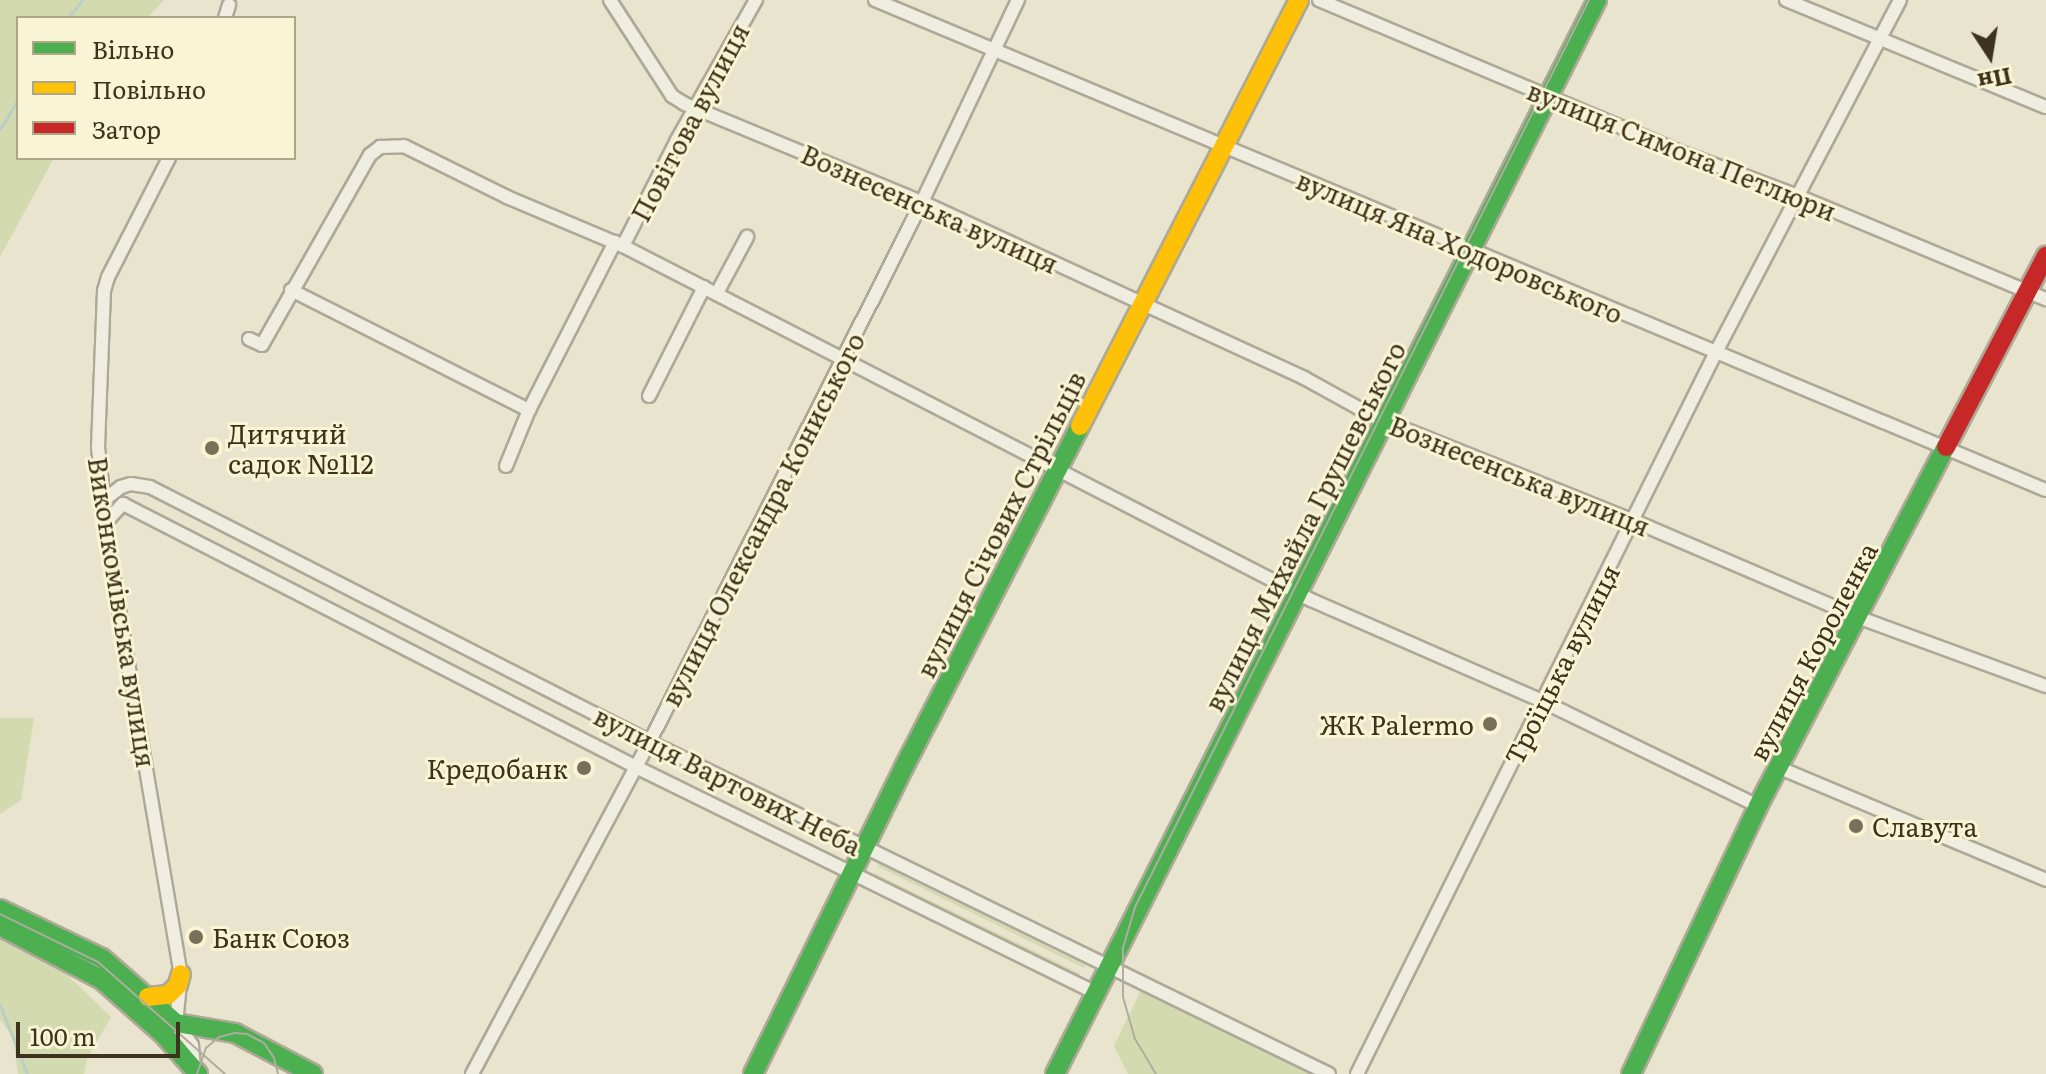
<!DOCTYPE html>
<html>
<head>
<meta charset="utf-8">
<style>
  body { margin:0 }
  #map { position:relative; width:2046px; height:1074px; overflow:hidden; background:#e8e4ce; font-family:Literata,serif }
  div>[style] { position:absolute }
  .green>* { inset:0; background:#d3daaf; transform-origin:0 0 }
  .stream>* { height:3px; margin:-1.5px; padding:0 1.5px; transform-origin:1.5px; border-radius:1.5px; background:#b9cec4 }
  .roads { filter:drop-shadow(2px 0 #ada897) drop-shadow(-2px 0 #ada897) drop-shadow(0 2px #ada897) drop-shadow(0 -2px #ada897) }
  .street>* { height:12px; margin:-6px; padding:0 6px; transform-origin:6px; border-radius:6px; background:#efece0 }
  .fast>* { height:18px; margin:-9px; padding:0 9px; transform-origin:9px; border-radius:9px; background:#4caf50 }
  .slow>* { height:18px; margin:-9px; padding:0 9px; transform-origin:9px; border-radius:9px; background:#ffc107 }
  .jam>* { height:18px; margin:-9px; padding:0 9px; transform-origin:9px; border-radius:9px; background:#c62828 }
  .tram>* { height:2px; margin:-1px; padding:0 1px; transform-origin:1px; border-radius:1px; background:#afaca0 }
  .dots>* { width:22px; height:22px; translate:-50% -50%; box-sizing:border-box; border:4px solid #f9f4d3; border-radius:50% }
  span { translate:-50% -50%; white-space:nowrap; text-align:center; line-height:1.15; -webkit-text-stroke:6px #f9f4d3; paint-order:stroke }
  .street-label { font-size:26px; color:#3d321d }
  .poi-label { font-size:26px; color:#3d321d }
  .left { translate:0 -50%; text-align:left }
  .right { translate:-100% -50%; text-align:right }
  .legend { position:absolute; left:16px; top:16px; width:280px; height:144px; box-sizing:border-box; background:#f9f4d3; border:2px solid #aea68a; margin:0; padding:10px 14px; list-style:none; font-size:24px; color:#3d321d }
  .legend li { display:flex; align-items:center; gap:16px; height:40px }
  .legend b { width:40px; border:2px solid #aea68a }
  .north { position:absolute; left:1950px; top:16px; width:80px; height:80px; -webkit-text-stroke:6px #f9f4d3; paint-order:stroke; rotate:168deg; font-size:22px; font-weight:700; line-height:32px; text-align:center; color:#3d321d }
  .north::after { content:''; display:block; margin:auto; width:28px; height:36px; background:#3d321d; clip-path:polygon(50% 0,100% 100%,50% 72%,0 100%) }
  .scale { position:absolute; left:16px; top:1022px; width:164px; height:36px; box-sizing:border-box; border:4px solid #3d321d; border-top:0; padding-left:10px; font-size:24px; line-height:28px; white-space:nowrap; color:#3d321d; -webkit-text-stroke:6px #f9f4d3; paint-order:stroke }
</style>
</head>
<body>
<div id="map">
  <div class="green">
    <i style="clip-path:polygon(0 0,164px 0,147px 18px,18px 18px,18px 158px,54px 158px,0 257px)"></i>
    <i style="clip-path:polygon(0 718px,34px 718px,21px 800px,0 814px)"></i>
    <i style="clip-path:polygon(879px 864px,1085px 965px,1084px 968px,877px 866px)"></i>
    <i style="left:874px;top:873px;width:229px;height:3px;rotate:26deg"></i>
    <i style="clip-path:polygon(0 937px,55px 963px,111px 1017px,87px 1059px,84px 1074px,18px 1074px,13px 1037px,0 1019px)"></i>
    <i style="clip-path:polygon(1142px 988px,1317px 1074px,1128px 1074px,1114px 1046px)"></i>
  </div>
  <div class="stream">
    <i style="left:68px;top:18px;width:23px;rotate:-52deg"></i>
    <i style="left:0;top:129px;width:35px;rotate:-59deg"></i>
    <i style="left:0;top:1005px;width:74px;rotate:68.6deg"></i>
  </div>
  <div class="roads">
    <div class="street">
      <i style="left:610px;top:0;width:114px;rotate:57.1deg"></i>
      <i style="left:672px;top:96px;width:15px;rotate:32deg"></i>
      <i style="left:685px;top:104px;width:256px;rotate:22.5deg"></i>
      <i style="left:922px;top:202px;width:421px;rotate:24.7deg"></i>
      <i style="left:1304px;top:378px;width:81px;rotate:28.8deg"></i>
      <i style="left:1375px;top:417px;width:279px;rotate:21.9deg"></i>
      <i style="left:1634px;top:521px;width:246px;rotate:23.2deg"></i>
      <i style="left:1860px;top:618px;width:198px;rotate:20.1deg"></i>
      <i style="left:875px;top:0;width:1269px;rotate:22.71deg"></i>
      <i style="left:1319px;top:0;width:398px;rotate:22.8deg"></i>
      <i style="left:1686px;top:154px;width:120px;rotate:20.6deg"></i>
      <i style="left:1798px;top:196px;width:269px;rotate:22.6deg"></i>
      <i style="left:1786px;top:0;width:281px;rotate:22.4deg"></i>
      <i style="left:225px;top:18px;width:14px;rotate:-73deg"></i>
      <i style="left:169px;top:158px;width:134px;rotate:117.1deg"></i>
      <i style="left:108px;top:277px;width:15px;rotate:106deg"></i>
      <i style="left:104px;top:291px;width:156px;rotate:92.2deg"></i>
      <i style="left:98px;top:447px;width:104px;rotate:83.9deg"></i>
      <i style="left:109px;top:550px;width:430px;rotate:80.4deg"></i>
      <i style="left:181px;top:974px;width:49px;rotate:95.8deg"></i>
      <i style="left:176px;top:1023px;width:27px;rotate:54deg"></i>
      <i style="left:192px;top:1045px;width:22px;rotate:85deg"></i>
      <i style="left:623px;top:246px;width:119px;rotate:-63deg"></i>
      <i style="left:677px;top:140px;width:161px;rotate:-60.6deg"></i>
      <i style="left:291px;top:290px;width:267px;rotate:26.8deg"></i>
      <i style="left:717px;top:293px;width:64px;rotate:-61.8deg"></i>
      <i style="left:249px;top:339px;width:14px;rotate:25deg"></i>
      <i style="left:262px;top:345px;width:219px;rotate:-60.4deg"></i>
      <i style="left:370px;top:155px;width:13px;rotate:-39deg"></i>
      <i style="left:380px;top:147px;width:24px;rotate:-2deg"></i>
      <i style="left:404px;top:146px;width:115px;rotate:26.3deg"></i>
      <i style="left:507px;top:197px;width:126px;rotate:22.9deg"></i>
      <i style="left:623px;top:246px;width:774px;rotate:27.23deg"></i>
      <i style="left:1311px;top:600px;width:252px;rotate:23.6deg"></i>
      <i style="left:1542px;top:701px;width:240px;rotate:25.9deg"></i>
      <i style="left:649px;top:396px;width:122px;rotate:-63.2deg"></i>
      <i style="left:506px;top:466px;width:61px;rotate:-67.7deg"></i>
      <i style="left:529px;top:410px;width:189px;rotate:-62.9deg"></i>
      <i style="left:103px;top:501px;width:23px;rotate:-38deg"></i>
      <i style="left:121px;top:487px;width:10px;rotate:-17deg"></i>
      <i style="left:131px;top:484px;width:19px;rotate:9deg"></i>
      <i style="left:150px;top:487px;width:577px;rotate:27.01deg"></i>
      <i style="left:664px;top:749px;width:740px;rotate:26.05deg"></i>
      <i style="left:106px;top:522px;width:25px;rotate:-47deg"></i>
      <i style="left:123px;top:504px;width:576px;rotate:27.14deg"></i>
      <i style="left:636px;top:767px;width:513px;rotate:26.17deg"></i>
      <i style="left:1780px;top:768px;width:289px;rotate:22.8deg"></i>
      <i style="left:472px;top:1074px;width:378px;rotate:-61.9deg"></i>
      <i style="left:650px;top:741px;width:604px;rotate:-63.22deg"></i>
      <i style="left:922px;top:202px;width:224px;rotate:-64.6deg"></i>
      <i style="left:1357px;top:1074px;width:804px;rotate:-63.56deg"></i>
      <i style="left:1715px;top:354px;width:399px;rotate:-62.4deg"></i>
    </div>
    <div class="fast">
      <i style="left:0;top:909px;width:113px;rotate:25.7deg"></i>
      <i style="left:102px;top:958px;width:98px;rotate:41.3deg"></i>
      <i style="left:176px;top:1023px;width:60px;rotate:9.6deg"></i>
      <i style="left:235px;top:1033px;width:88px;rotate:27.7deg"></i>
      <i style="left:0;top:926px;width:115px;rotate:27.9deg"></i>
      <i style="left:102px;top:980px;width:83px;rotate:41.6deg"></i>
      <i style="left:164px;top:1035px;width:52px;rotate:48.9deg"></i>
      <i style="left:753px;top:1074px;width:342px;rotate:-63.8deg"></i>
      <i style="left:904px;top:767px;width:384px;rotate:-62.7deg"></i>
      <i style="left:1055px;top:1074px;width:1203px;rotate:-63.22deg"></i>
      <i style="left:1631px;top:1074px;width:297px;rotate:-64.6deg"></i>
      <i style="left:1758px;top:806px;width:405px;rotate:-62.4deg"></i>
    </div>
    <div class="slow">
      <i style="left:1080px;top:426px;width:479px;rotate:-62.8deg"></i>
      <i style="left:148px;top:997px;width:20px;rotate:-6deg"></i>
      <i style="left:168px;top:995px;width:14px;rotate:-45deg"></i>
      <i style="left:178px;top:985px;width:11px;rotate:-75deg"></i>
    </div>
    <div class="jam">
      <i style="left:1946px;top:447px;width:216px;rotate:-62.4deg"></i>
    </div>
  </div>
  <div class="tram">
    <i style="left:0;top:914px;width:109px;rotate:26.1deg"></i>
    <i style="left:98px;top:962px;width:169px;rotate:41.4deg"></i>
    <i style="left:197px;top:1074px;width:28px;rotate:-71deg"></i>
    <i style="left:206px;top:1048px;width:17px;rotate:-40deg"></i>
    <i style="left:219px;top:1037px;width:16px;rotate:-14deg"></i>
    <i style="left:235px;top:1033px;width:12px;rotate:5deg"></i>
    <i style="left:247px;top:1034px;width:19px;rotate:28deg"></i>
    <i style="left:264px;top:1043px;width:18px;rotate:56deg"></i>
    <i style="left:274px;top:1058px;width:16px;rotate:76deg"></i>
    <i style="left:1156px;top:1074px;width:41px;rotate:-121deg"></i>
    <i style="left:1135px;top:1039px;width:44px;rotate:-105.9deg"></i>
    <i style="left:1123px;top:997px;width:49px;rotate:-90deg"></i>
    <i style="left:1123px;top:948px;width:43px;rotate:-73.7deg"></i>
    <i style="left:1135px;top:907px;width:1014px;rotate:-63.41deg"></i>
  </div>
  <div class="dots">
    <i style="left:212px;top:448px;background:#79705b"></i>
    <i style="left:1490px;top:724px;background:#79705b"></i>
    <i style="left:584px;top:768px;background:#79705b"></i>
    <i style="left:1856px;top:826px;background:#79705b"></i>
    <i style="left:196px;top:937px;background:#79705b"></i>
  </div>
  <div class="street-label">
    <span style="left:689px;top:122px;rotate:-62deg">Повітова вулиця</span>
    <span style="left:1682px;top:150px;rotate:22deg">вулиця Симона Петлюри</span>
    <span style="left:930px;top:208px;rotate:24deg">Вознесенська вулиця</span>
    <span style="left:1460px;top:246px;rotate:23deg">вулиця Яна Ходоровського</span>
    <span style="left:1520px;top:475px;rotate:22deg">Вознесенська вулиця</span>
    <span style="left:762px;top:519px;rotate:-63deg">вулиця Олександра Кониського</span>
    <span style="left:1000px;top:524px;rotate:-63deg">вулиця Січових Стрільців</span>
    <span style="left:1304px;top:526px;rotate:-63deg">вулиця Михайла Грушевського</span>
    <span style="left:123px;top:612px;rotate:81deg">Виконкомівська вулиця</span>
    <span style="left:1812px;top:651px;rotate:-62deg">вулиця Короленка</span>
    <span style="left:1561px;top:664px;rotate:-63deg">Троїцька вулиця</span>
    <span style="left:728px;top:780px;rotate:27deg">вулиця Вартових Неба</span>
  </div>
  <div class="poi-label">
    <span class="left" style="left:228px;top:448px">Дитячий<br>садок №112</span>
    <span class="right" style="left:1474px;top:724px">ЖК Palermo</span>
    <span class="right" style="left:568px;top:768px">Кредобанк</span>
    <span class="left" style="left:1872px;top:826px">Славута</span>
    <span class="left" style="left:212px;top:937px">Банк Союз</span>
  </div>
  <ul class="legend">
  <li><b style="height:10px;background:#4caf50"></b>Вільно</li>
  <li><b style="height:10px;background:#ffc107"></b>Повільно</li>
  <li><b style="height:10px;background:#c62828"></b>Затор</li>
  </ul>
  <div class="north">Пн</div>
  <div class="scale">100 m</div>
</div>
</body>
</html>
